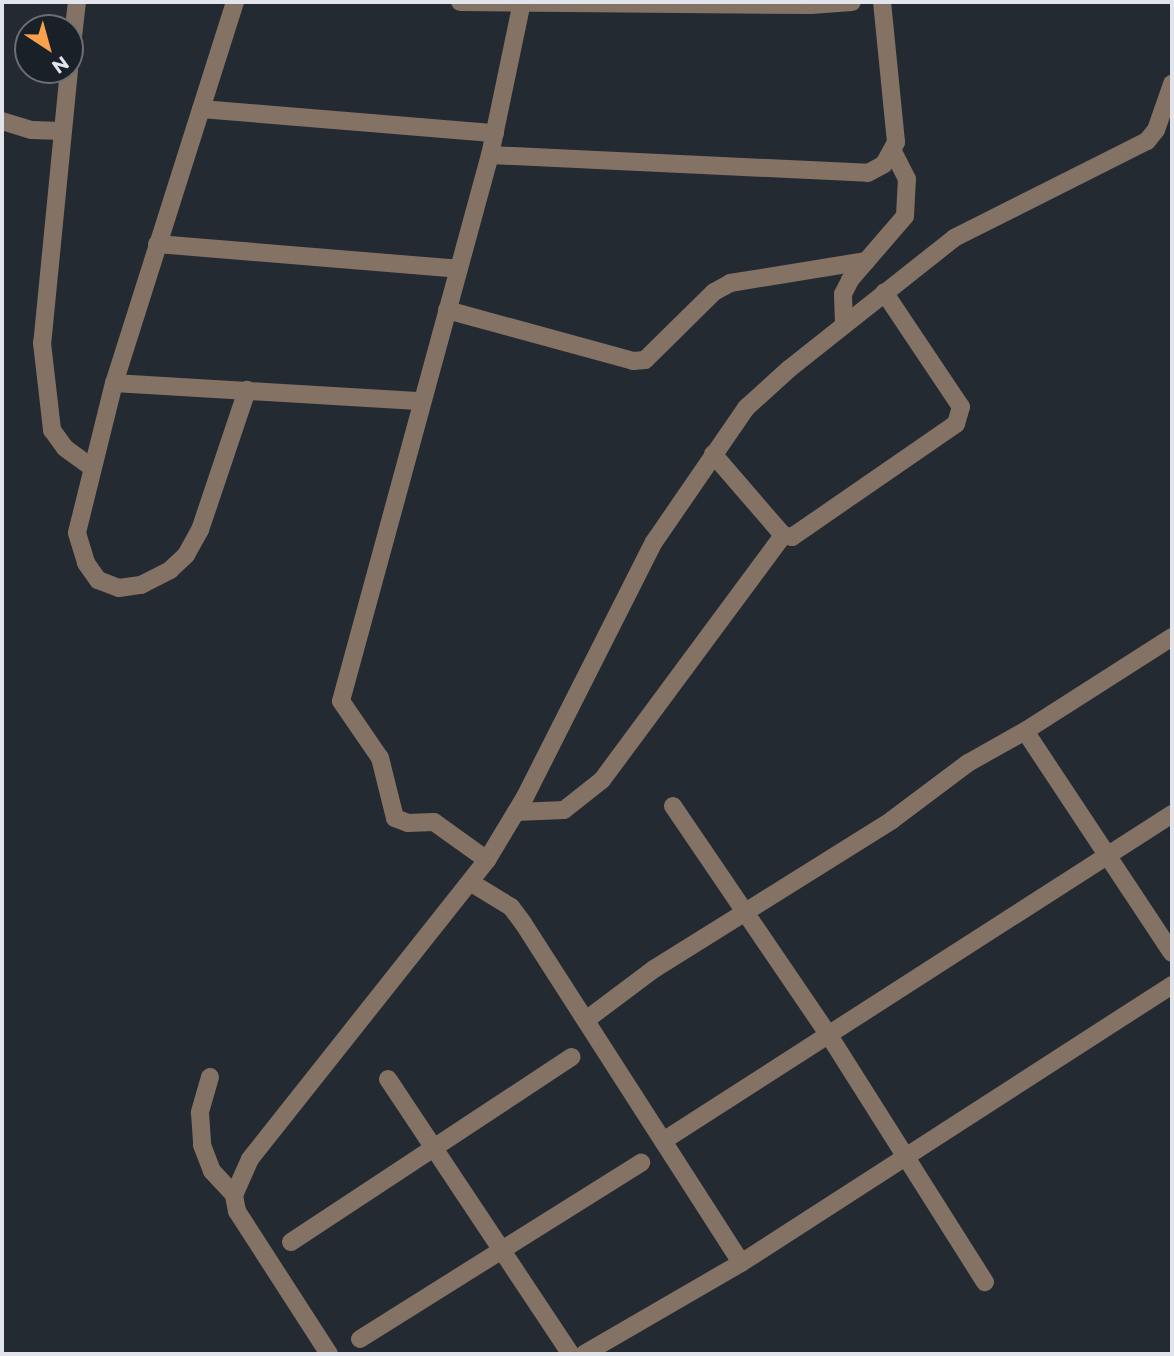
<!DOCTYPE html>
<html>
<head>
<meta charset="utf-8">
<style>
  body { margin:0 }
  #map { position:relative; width:1174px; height:1356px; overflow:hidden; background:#242a32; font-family:Montserrat,sans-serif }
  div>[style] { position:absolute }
  .minor>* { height:18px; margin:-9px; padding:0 9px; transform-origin:9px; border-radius:9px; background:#847264 }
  span { translate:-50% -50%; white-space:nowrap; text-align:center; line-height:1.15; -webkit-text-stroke:6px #1a2028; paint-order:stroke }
  .frame { position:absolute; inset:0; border:4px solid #e1e5eb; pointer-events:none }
  .north { position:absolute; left:14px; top:14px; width:70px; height:70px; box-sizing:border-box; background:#1a2028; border:2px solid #6a6f76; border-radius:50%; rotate:144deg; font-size:19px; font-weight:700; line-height:28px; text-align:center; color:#e1e5eb }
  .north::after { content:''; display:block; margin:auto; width:24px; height:32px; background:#f8a04b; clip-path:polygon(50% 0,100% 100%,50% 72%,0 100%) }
</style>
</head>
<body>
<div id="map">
  <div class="minor">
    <i style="left:235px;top:2px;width:400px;rotate:107.6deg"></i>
    <i style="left:114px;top:383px;width:154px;rotate:103.9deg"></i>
    <i style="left:77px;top:533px;width:31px;rotate:73deg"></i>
    <i style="left:86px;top:563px;width:21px;rotate:55deg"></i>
    <i style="left:98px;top:580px;width:22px;rotate:21deg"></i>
    <i style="left:119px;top:588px;width:22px;rotate:-8deg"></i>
    <i style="left:141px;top:585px;width:33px;rotate:-27deg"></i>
    <i style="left:170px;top:570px;width:22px;rotate:-43deg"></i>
    <i style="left:186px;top:555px;width:29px;rotate:-61deg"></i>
    <i style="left:200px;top:530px;width:148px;rotate:-71.4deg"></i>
    <i style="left:460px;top:2px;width:351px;rotate:0.5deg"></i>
    <i style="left:811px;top:5px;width:41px;rotate:-4.2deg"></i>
    <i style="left:70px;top:63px;width:61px;rotate:-83.5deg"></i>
    <i style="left:69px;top:70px;width:274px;rotate:95.6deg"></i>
    <i style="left:42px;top:343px;width:88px;rotate:83.4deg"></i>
    <i style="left:52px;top:430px;width:22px;rotate:54deg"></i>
    <i style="left:65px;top:448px;width:34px;rotate:36deg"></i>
    <i style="left:201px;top:109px;width:295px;rotate:4.7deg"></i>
    <i style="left:2px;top:121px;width:31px;rotate:17deg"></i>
    <i style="left:32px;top:130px;width:30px;rotate:2deg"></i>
    <i style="left:490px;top:155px;width:378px;rotate:2.7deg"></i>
    <i style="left:868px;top:173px;width:18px;rotate:-29deg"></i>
    <i style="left:884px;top:164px;width:25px;rotate:-61deg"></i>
    <i style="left:896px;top:142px;width:141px;rotate:-95.7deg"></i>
    <i style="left:157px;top:244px;width:302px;rotate:4.7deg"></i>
    <i style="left:447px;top:310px;width:193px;rotate:15.3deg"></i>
    <i style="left:633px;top:361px;width:12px;rotate:-5deg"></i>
    <i style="left:645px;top:360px;width:97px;rotate:-44.6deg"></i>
    <i style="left:714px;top:292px;width:18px;rotate:-29deg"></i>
    <i style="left:730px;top:283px;width:138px;rotate:-9.2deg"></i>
    <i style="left:844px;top:324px;width:30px;rotate:-92deg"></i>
    <i style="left:843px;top:294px;width:16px;rotate:-63deg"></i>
    <i style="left:850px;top:280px;width:84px;rotate:-49.3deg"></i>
    <i style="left:905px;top:216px;width:37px;rotate:-87deg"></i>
    <i style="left:907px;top:179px;width:30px;rotate:-117deg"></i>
    <i style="left:114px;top:383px;width:308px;rotate:3.4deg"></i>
    <i style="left:713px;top:454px;width:107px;rotate:49.2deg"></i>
    <i style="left:783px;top:535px;width:9px;rotate:13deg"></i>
    <i style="left:792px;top:537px;width:199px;rotate:-34.6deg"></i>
    <i style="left:956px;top:424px;width:18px;rotate:-74deg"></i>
    <i style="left:961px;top:407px;width:138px;rotate:-123.8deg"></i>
    <i style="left:1172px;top:637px;width:174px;rotate:147.4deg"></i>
    <i style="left:1025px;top:731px;width:266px;rotate:56.5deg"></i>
    <i style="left:673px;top:806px;width:279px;rotate:55.8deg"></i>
    <i style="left:830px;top:1037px;width:290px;rotate:57.7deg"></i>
    <i style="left:516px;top:812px;width:48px;rotate:-2.4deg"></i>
    <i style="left:564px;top:810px;width:48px;rotate:-38.3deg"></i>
    <i style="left:602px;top:780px;width:305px;rotate:-53.5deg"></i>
    <i style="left:487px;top:860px;width:65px;rotate:-144.4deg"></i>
    <i style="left:434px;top:822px;width:26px;rotate:178deg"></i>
    <i style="left:408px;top:823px;width:14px;rotate:-159deg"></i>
    <i style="left:395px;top:818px;width:62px;rotate:-104deg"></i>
    <i style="left:380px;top:758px;width:69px;rotate:-124.4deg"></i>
    <i style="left:341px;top:701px;width:566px;rotate:-74.74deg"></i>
    <i style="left:490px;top:155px;width:156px;rotate:-78.2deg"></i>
    <i style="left:470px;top:882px;width:48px;rotate:31.4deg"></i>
    <i style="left:511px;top:907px;width:20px;rotate:53deg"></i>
    <i style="left:523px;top:923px;width:404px;rotate:57.3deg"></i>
    <i style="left:741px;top:1263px;width:513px;rotate:-32.82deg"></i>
    <i style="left:586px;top:1020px;width:85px;rotate:-36.9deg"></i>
    <i style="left:654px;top:969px;width:281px;rotate:-32deg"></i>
    <i style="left:892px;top:820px;width:95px;rotate:-36.9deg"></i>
    <i style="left:968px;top:763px;width:65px;rotate:-29.3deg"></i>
    <i style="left:210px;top:1077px;width:37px;rotate:106deg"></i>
    <i style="left:200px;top:1113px;width:32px;rotate:86deg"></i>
    <i style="left:202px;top:1145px;width:28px;rotate:69deg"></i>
    <i style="left:212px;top:1171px;width:33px;rotate:47deg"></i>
    <i style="left:388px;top:1079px;width:330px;rotate:56.4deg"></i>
    <i style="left:663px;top:1141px;width:605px;rotate:-32.72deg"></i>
    <i style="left:291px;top:1242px;width:336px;rotate:-33.4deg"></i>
    <i style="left:360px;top:1339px;width:332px;rotate:-32.1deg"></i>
    <i style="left:329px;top:1354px;width:170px;rotate:-122.8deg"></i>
    <i style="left:237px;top:1211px;width:16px;rotate:-101deg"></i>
    <i style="left:234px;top:1195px;width:39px;rotate:-66deg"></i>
    <i style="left:250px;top:1159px;width:382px;rotate:-51.6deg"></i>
    <i style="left:487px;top:860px;width:74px;rotate:-58.9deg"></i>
    <i style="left:525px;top:797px;width:286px;rotate:-63.2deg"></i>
    <i style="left:654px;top:542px;width:163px;rotate:-55.5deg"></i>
    <i style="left:746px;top:408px;width:58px;rotate:-42.2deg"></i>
    <i style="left:789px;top:369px;width:211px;rotate:-38.4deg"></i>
    <i style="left:954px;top:238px;width:216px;rotate:-26.7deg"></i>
    <i style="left:1147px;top:141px;width:14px;rotate:-51deg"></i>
    <i style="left:1156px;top:130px;width:49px;rotate:-70.8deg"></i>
    <i style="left:584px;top:1354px;width:181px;rotate:-30.1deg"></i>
  </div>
  <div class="frame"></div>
  <div class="north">N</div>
</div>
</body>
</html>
